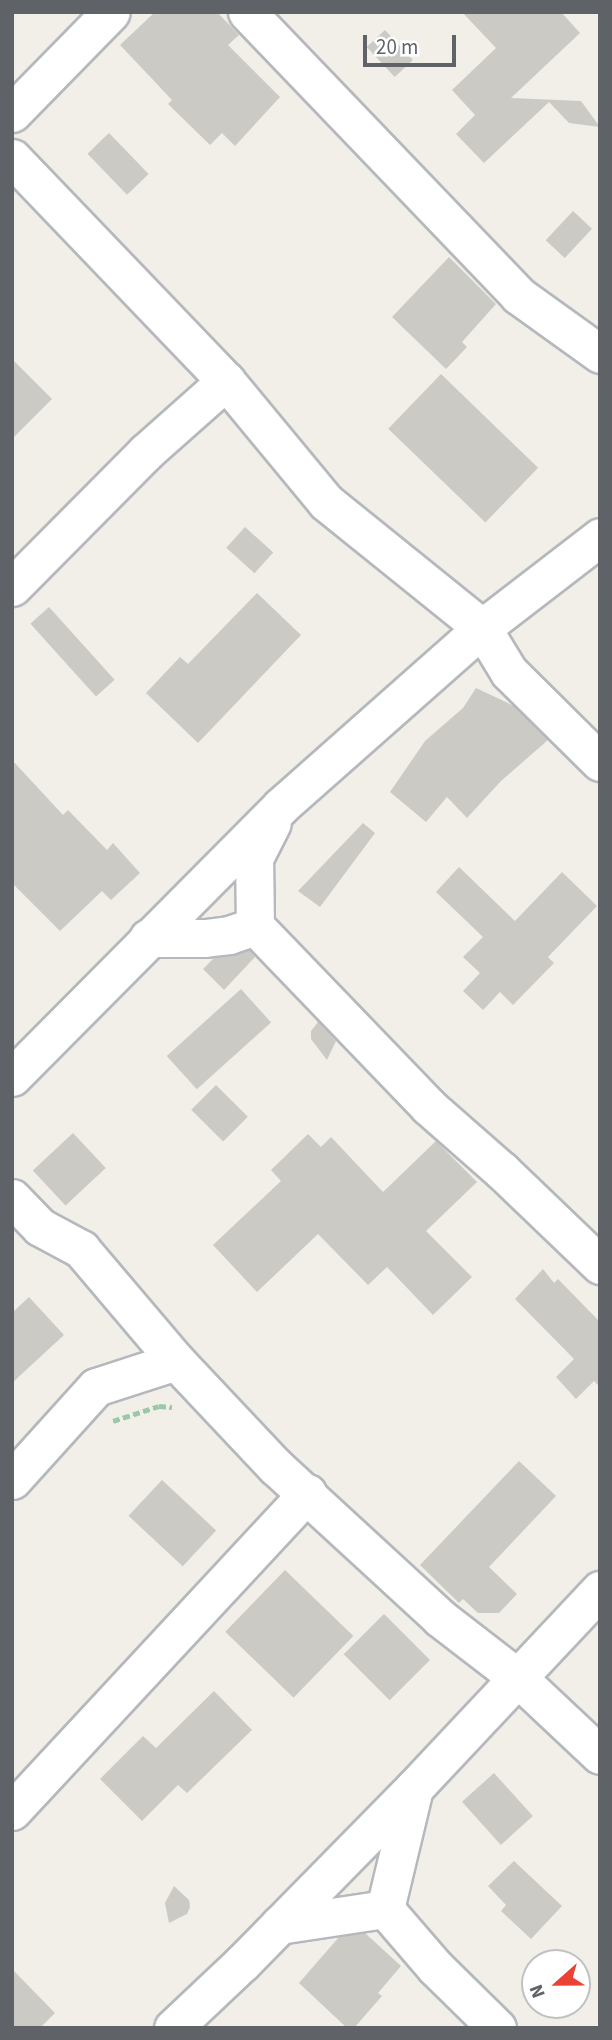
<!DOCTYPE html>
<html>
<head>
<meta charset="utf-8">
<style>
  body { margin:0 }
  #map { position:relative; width:612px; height:2040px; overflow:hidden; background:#f1efe8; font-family:"Source Sans 3",sans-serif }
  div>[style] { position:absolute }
  .building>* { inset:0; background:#cccac5; transform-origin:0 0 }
  .path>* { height:4.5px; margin-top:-2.25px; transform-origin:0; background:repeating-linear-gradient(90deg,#9cc7a9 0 7px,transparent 0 10.5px) }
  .roads { filter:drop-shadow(2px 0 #b5b8bc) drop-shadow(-2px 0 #b5b8bc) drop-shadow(0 2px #b5b8bc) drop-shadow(0 -2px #b5b8bc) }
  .minor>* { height:37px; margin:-18.5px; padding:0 18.5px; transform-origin:18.5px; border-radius:18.5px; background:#fff }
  span { translate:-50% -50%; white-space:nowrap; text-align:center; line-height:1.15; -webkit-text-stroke:5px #fff; paint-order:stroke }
  .frame { position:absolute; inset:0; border:14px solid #5f6368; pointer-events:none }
  .north { position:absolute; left:521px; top:1949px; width:70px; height:70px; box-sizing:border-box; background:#fff; border:2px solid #bfc1c3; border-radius:50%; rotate:249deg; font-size:19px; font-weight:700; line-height:28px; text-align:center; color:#5f6368 }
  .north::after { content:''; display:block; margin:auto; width:24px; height:32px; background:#ea4335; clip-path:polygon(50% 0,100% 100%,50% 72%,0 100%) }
  .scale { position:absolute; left:363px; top:35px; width:93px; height:32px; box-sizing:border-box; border:4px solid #5f6368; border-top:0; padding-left:9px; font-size:21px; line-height:24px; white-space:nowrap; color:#5f6368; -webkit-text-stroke:5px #fff; paint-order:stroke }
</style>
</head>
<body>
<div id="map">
  <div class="building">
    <i style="clip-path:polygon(155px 12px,217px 12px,239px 35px,228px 45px,280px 97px,235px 146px,222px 133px,210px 145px,168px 104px,172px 100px,120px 45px)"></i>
    <i style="clip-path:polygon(462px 12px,561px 12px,580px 33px,511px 98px,581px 101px,600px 127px,569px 123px,549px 102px,484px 163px,456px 134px,475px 115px,452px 90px,496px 48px)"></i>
    <i style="left:385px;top:30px;width:41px;height:25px;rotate:47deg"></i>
    <i style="left:109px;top:133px;width:57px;height:30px;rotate:46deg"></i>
    <i style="left:573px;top:211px;width:26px;height:40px;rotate:43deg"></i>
    <i style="clip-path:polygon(449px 257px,496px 304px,462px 342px,467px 347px,446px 369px,392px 317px)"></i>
    <i style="clip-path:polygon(12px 359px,52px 399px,12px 439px)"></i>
    <i style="left:441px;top:374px;width:135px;height:76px;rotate:44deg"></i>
    <i style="left:245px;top:527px;width:38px;height:28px;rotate:42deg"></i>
    <i style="clip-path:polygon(257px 593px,301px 635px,198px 743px,146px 693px,180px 657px,188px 664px)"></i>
    <i style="left:49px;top:607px;width:98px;height:25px;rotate:48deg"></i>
    <i style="clip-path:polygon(476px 688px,514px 706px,548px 740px,501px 781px,467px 818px,447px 797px,426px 822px,390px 792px,425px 741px,463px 708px)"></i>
    <i style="clip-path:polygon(12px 760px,63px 815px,68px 810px,107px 850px,113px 843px,140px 873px,111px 900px,102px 891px,60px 931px,12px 883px)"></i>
    <i style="clip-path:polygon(363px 823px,375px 833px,320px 907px,298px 891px)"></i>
    <i style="clip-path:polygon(459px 867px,515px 921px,562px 872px,597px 906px,548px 957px,554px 963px,513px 1005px,500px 992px,483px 1010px,463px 991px,480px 973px,463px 957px,483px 937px,436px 892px)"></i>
    <i style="clip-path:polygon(249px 950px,255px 957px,224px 990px,203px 969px,214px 958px)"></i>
    <i style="left:241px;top:989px;width:45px;height:100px;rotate:48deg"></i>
    <i style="clip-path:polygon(318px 1022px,336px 1041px,327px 1060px,311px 1039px,311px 1031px)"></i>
    <i style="left:216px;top:1085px;width:45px;height:35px;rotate:45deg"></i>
    <i style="left:73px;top:1133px;width:48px;height:55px;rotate:47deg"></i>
    <i style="clip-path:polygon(308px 1134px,321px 1147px,331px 1137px,383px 1192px,436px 1141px,477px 1182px,426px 1231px,472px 1277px,433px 1315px,387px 1267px,368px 1285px,318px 1234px,257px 1292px,213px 1245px,281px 1181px,271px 1170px)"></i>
    <i style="clip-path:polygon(543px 1269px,554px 1283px,558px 1279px,600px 1322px,600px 1387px,594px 1381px,576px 1399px,556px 1377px,574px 1359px,515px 1299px)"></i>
    <i style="clip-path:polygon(29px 1297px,64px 1335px,12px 1383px,12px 1313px)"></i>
    <i style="clip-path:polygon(519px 1461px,556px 1496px,489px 1567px,517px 1594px,499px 1613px,478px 1613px,463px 1599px,459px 1603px,420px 1565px)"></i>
    <i style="left:162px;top:1480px;width:74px;height:49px;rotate:43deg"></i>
    <i style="left:285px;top:1570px;width:95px;height:86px;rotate:44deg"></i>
    <i style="left:384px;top:1614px;width:65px;height:57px;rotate:45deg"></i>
    <i style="clip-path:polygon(214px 1691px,252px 1730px,187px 1793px,178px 1785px,142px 1821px,100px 1779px,143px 1736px,156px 1748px)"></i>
    <i style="left:494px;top:1773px;width:58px;height:43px;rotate:48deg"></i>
    <i style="clip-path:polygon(514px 1861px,562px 1906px,531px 1939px,501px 1911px,506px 1905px,488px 1886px)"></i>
    <i style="clip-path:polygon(174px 1886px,189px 1900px,190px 1907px,187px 1914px,169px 1923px,165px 1903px)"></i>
    <i style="clip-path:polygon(365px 1933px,401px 1966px,378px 1993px,382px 1996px,354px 2028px,347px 2028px,299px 1983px,339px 1937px)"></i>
    <i style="clip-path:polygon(12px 1969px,55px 2013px,40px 2028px,12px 2028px)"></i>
  </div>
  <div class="path">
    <i style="left:113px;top:1421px;width:48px;rotate:-18.1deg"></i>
    <i style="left:159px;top:1406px;width:13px;rotate:4deg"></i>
  </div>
  <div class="roads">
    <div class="minor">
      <i style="left:247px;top:12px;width:392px;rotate:46.2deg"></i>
      <i style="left:518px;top:295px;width:101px;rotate:35.7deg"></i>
      <i style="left:12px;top:113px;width:141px;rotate:-45.6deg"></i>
      <i style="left:12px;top:158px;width:309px;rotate:46.2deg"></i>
      <i style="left:226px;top:381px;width:157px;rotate:50.4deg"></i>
      <i style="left:326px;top:502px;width:201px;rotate:38.9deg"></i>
      <i style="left:482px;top:628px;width:52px;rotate:58.5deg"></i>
      <i style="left:509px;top:672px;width:128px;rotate:44.7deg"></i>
      <i style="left:12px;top:587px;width:190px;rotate:-45.2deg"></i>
      <i style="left:146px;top:452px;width:107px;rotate:-41.6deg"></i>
      <i style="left:255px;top:926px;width:68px;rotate:-90.8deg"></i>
      <i style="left:254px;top:858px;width:39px;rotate:-63deg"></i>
      <i style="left:148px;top:938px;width:57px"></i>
      <i style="left:205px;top:938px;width:24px;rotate:-7deg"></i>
      <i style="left:229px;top:935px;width:28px;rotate:-19deg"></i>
      <i style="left:255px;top:926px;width:250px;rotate:46.1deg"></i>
      <i style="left:428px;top:1106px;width:98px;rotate:41.3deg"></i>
      <i style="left:502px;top:1171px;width:136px;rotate:43.8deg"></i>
      <i style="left:12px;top:1077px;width:382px;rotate:-45.2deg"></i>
      <i style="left:281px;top:806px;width:268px;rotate:-41.5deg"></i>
      <i style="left:482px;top:628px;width:149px;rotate:-37.6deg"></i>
      <i style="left:12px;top:1198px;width:40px;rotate:46deg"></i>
      <i style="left:40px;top:1227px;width:47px;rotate:28.2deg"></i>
      <i style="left:81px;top:1249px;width:147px;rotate:49.7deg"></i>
      <i style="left:176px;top:1361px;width:146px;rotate:46.7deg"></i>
      <i style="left:276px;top:1467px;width:223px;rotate:42.6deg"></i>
      <i style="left:440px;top:1618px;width:98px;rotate:37.6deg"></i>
      <i style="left:518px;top:1678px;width:112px;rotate:43.2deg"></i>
      <i style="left:12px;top:1480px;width:125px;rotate:-47.9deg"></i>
      <i style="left:96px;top:1387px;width:84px;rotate:-18deg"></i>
      <i style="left:12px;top:1811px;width:434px;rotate:-47.1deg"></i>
      <i style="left:385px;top:1909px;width:77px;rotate:49.2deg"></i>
      <i style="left:435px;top:1967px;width:87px;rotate:44.5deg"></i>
      <i style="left:385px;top:1909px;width:124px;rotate:-76.5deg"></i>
      <i style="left:279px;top:1925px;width:107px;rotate:-8.6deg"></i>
      <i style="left:173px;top:2028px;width:95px;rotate:-43.3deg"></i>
      <i style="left:242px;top:1963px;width:245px;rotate:-45.5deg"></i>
      <i style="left:414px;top:1788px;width:272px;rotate:-46.8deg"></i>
    </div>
  </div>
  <div class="frame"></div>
  <div class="north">N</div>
  <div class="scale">20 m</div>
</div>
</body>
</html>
